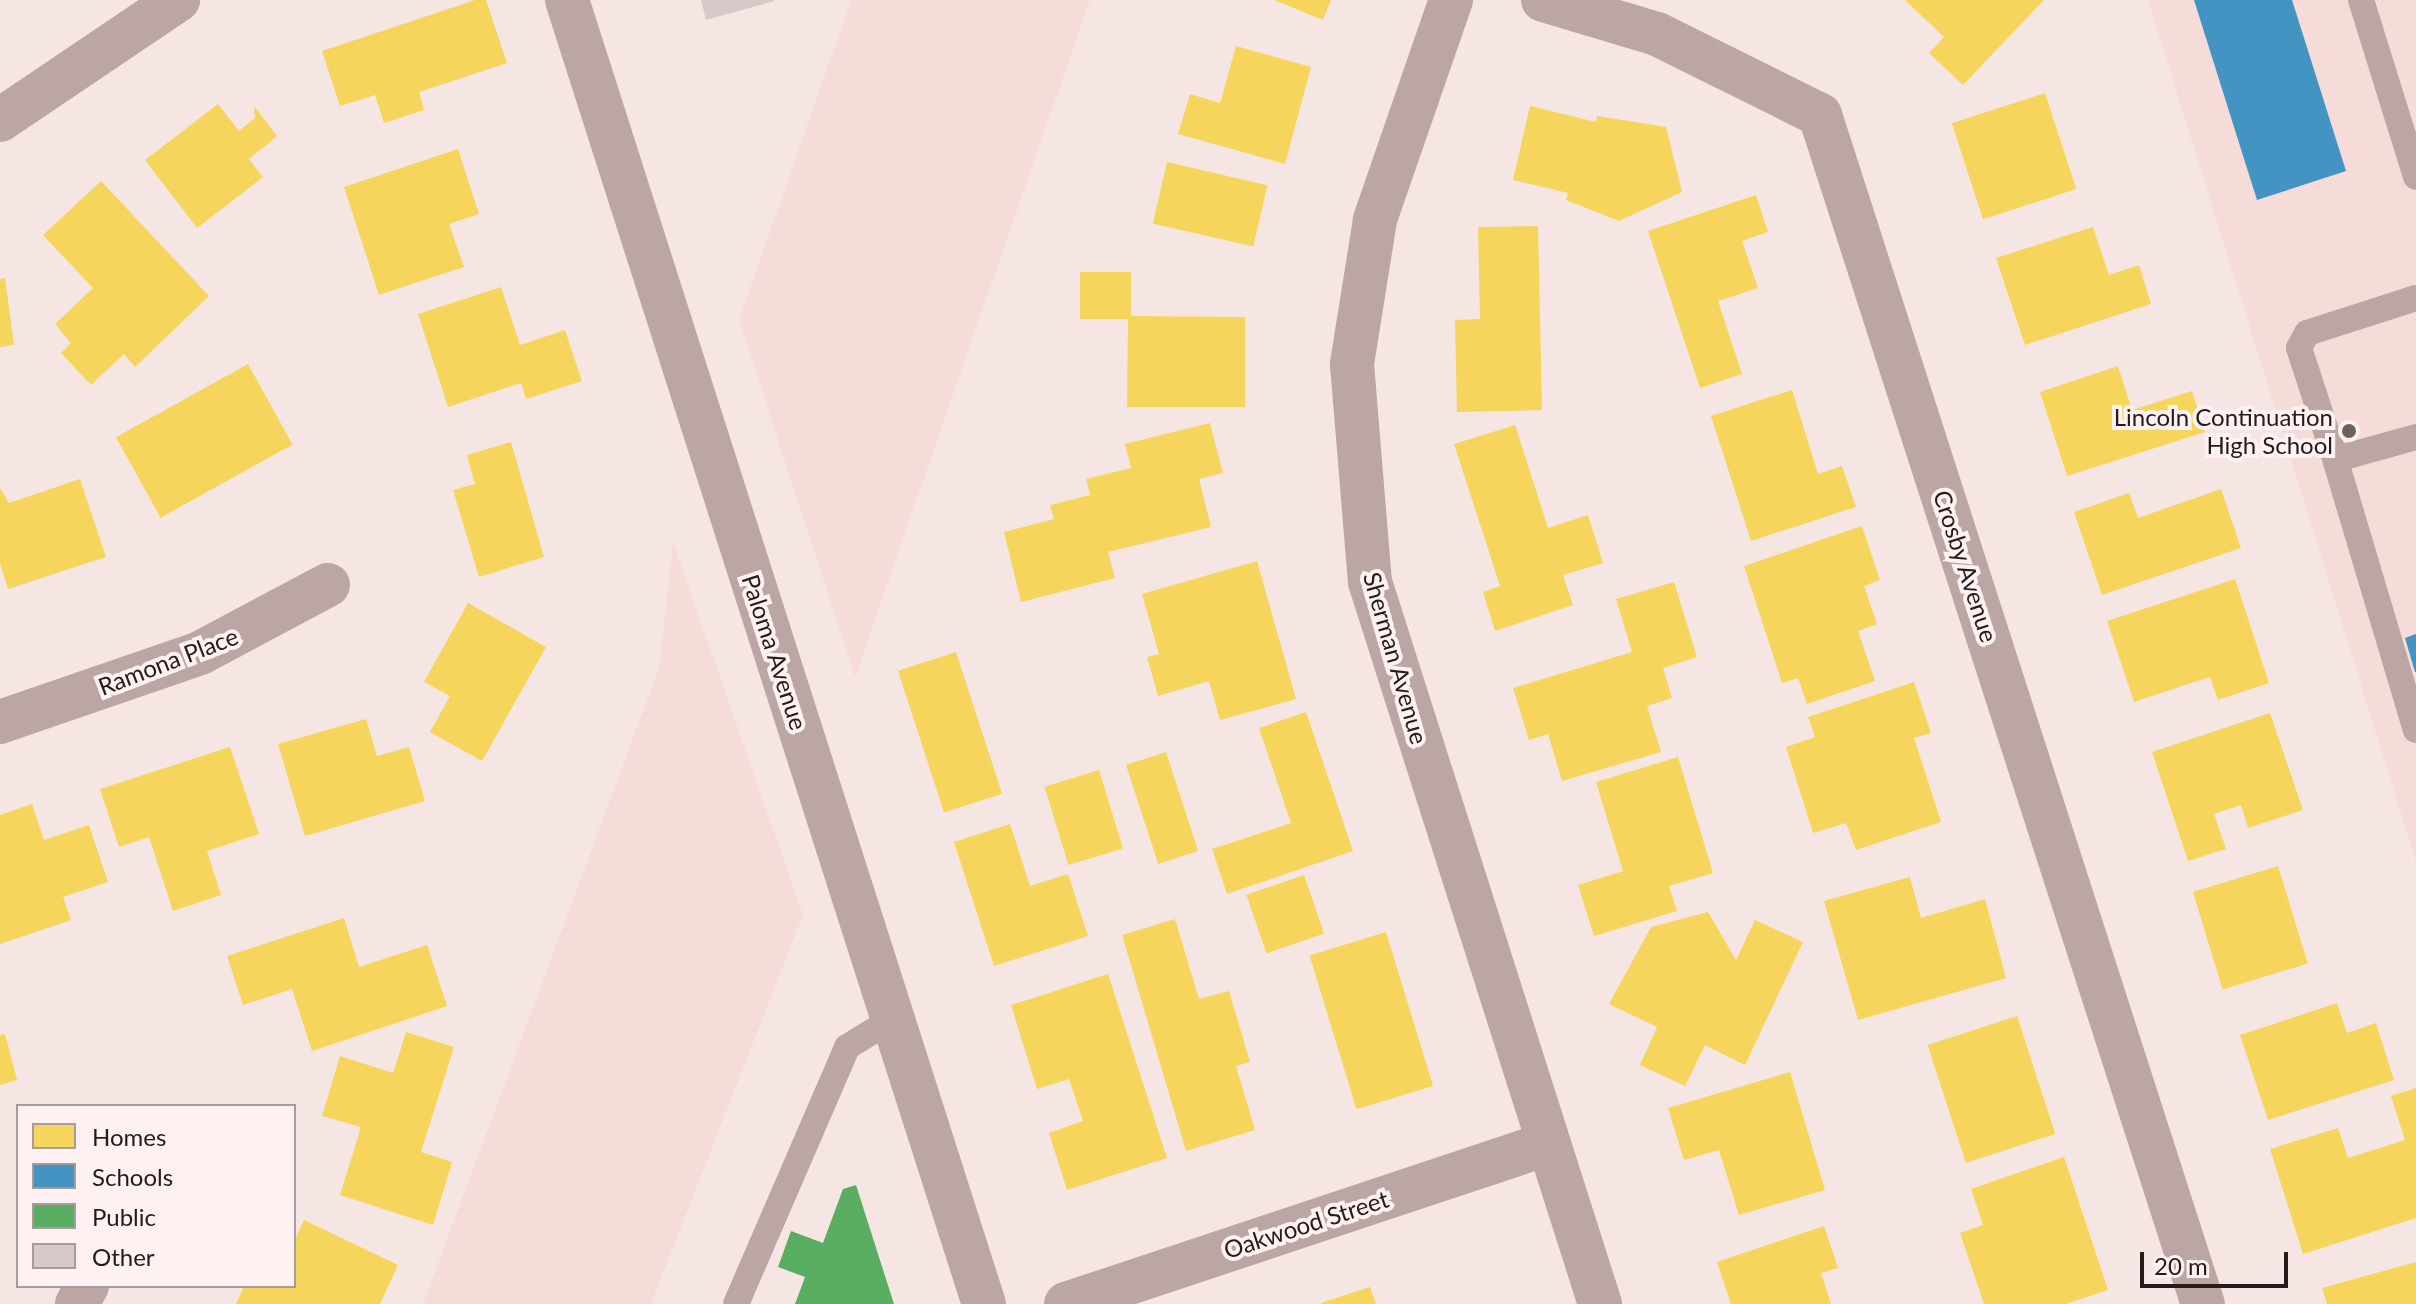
<!DOCTYPE html>
<html>
<head>
<meta charset="utf-8">
<style>
  body { margin:0 }
  #map { position:relative; width:2416px; height:1304px; overflow:hidden; background:#f5e6e4; font-family:Lato,sans-serif }
  div>[style] { position:absolute }
  .built>* { inset:0; background:#f6dcd8 }
  .homes>* { inset:0; background:#f6d55c; transform-origin:0 0 }
  .schools>* { inset:0; background:#4393c3 }
  .public>* { inset:0; background:#5aae61 }
  .building>* { inset:0; background:#d6c9c8 }
  .service>* { height:26px; margin:-13px; padding:0 13px; transform-origin:13px; border-radius:13px; background:#bba6a3 }
  .minor>* { height:44px; margin:-22px; padding:0 22px; transform-origin:22px; border-radius:22px; background:#bba6a3 }
  .tertiary>* { height:44px; margin:-22px; padding:0 22px; transform-origin:22px; border-radius:22px; background:#bba6a3 }
  .dots>* { width:22px; height:22px; translate:-50% -50%; box-sizing:border-box; border:4px solid #fdf2f1; border-radius:50% }
  span { translate:-50% -50%; white-space:nowrap; text-align:center; line-height:1.15; -webkit-text-stroke:8px #fdf2f1; paint-order:stroke }
  .poi-label { font-size:24px; color:#251b1a }
  .right { translate:-100% -50%; text-align:right }
  .street-label { font-size:24px; color:#251b1a }
  .legend { position:absolute; left:16px; top:1104px; width:280px; height:184px; box-sizing:border-box; background:#fdf2f1; border:2px solid #a79c9b; margin:0; padding:10px 14px; list-style:none; font-size:24px; color:#251b1a }
  .legend li { display:flex; align-items:center; gap:16px; height:40px }
  .legend b { width:40px; border:2px solid #a79c9b }
  .scale { position:absolute; left:2140px; top:1252px; width:148px; height:36px; box-sizing:border-box; border:4px solid #251b1a; border-top:0; padding-left:10px; font-size:24px; line-height:28px; white-space:nowrap; color:#251b1a; -webkit-text-stroke:6px #fdf2f1; paint-order:stroke }
</style>
</head>
<body>
<div id="map">
  <div class="built">
    <i style="clip-path:polygon(851px 0,1090px 0,855px 677px,739px 320px)"></i>
    <i style="clip-path:polygon(2148px 0,2416px 0,2416px 862px)"></i>
    <i style="clip-path:polygon(673px 542px,803px 915px,651px 1304px,423px 1304px,659px 668px)"></i>
  </div>
  <div class="homes">
    <i style="clip-path:polygon(475px 0,486px 0,507px 63px,419px 92px,424px 110px,384px 123px,375px 95px,340px 106px,322px 51px)"></i>
    <i style="clip-path:polygon(1274px 0,1331px 0,1323px 20px)"></i>
    <i style="clip-path:polygon(1905px 0,2044px 0,1963px 85px,1929px 53px,1944px 37px)"></i>
    <i style="clip-path:polygon(1236px 46px,1311px 67px,1285px 164px,1178px 134px,1190px 94px,1220px 103px)"></i>
    <i style="left:2045px;top:93px;width:101px;height:98px;rotate:72deg"></i>
    <i style="clip-path:polygon(218px 104px,239px 131px,255px 118px,254px 106px,277px 136px,249px 159px,263px 177px,197px 228px,145px 160px)"></i>
    <i style="clip-path:polygon(1530px 106px,1596px 122px,1597px 116px,1666px 127px,1682px 192px,1619px 221px,1566px 200px,1568px 193px,1513px 180px)"></i>
    <i style="clip-path:polygon(458px 149px,479px 214px,449px 224px,464px 267px,379px 295px,344px 187px)"></i>
    <i style="left:1167px;top:162px;width:103px;height:63px;rotate:13deg"></i>
    <i style="clip-path:polygon(101px 181px,209px 296px,135px 367px,124px 354px,91px 385px,61px 353px,71px 343px,55px 324px,93px 288px,43px 235px)"></i>
    <i style="clip-path:polygon(1756px 195px,1768px 232px,1742px 241px,1758px 288px,1718px 301px,1742px 374px,1700px 388px,1648px 231px)"></i>
    <i style="clip-path:polygon(1538px 226px,1542px 410px,1457px 412px,1455px 320px,1480px 319px,1478px 227px)"></i>
    <i style="clip-path:polygon(2093px 227px,2109px 275px,2139px 265px,2151px 304px,2025px 345px,1996px 258px)"></i>
    <i style="clip-path:polygon(1080px 272px,1131px 272px,1131px 316px,1245px 317px,1245px 407px,1127px 407px,1128px 319px,1080px 319px)"></i>
    <i style="clip-path:polygon(5px 278px,14px 345px,0 347px,0 279px)"></i>
    <i style="clip-path:polygon(501px 287px,520px 345px,565px 330px,582px 381px,526px 399px,521px 383px,448px 407px,418px 314px)"></i>
    <i style="left:248px;top:364px;width:92px;height:151px;rotate:61deg"></i>
    <i style="clip-path:polygon(2118px 366px,2132px 410px,2192px 391px,2205px 432px,2067px 476px,2040px 392px)"></i>
    <i style="clip-path:polygon(1792px 390px,1818px 474px,1842px 466px,1856px 507px,1751px 541px,1711px 416px)"></i>
    <i style="clip-path:polygon(1210px 423px,1223px 473px,1199px 479px,1211px 527px,1108px 552px,1115px 578px,1021px 602px,1004px 532px,1054px 519px,1050px 505px,1090px 495px,1086px 479px,1131px 468px,1125px 444px)"></i>
    <i style="clip-path:polygon(1515px 425px,1548px 528px,1588px 515px,1603px 563px,1563px 575px,1573px 605px,1495px 631px,1483px 592px,1500px 586px,1454px 444px)"></i>
    <i style="clip-path:polygon(511px 442px,544px 557px,479px 577px,453px 490px,475px 484px,467px 455px)"></i>
    <i style="clip-path:polygon(80px 479px,106px 557px,8px 589px,0 564px,0 488px,9px 503px)"></i>
    <i style="clip-path:polygon(2221px 489px,2241px 548px,2102px 595px,2074px 512px,2129px 493px,2138px 518px)"></i>
    <i style="clip-path:polygon(1862px 526px,1880px 580px,1864px 586px,1877px 624px,1858px 631px,1875px 681px,1807px 704px,1798px 678px,1782px 683px,1744px 566px)"></i>
    <i style="clip-path:polygon(1257px 561px,1296px 699px,1220px 720px,1209px 681px,1158px 696px,1147px 657px,1159px 654px,1142px 594px)"></i>
    <i style="clip-path:polygon(2235px 579px,2269px 683px,2218px 700px,2210px 677px,2134px 702px,2107px 621px)"></i>
    <i style="clip-path:polygon(1674px 582px,1697px 657px,1663px 668px,1672px 698px,1647px 706px,1661px 752px,1562px 781px,1548px 734px,1529px 740px,1513px 688px,1632px 652px,1616px 599px)"></i>
    <i style="clip-path:polygon(468px 603px,546px 647px,482px 761px,430px 732px,450px 696px,424px 682px)"></i>
    <i style="left:956px;top:652px;width:149px;height:61px;rotate:72deg"></i>
    <i style="clip-path:polygon(1914px 682px,1931px 733px,1914px 738px,1941px 822px,1856px 850px,1846px 823px,1813px 833px,1786px 747px,1815px 737px,1808px 717px)"></i>
    <i style="clip-path:polygon(1306px 712px,1353px 851px,1227px 894px,1212px 849px,1291px 823px,1259px 728px)"></i>
    <i style="clip-path:polygon(2270px 713px,2303px 810px,2248px 828px,2241px 805px,2214px 814px,2226px 849px,2188px 861px,2152px 752px)"></i>
    <i style="clip-path:polygon(366px 719px,377px 756px,409px 747px,425px 801px,305px 836px,278px 744px)"></i>
    <i style="clip-path:polygon(230px 747px,259px 834px,207px 851px,221px 895px,173px 911px,149px 837px,119px 847px,100px 789px)"></i>
    <i style="left:1166px;top:752px;width:104px;height:42px;rotate:72deg"></i>
    <i style="clip-path:polygon(1678px 757px,1713px 873px,1669px 886px,1677px 911px,1594px 936px,1578px 885px,1623px 871px,1596px 782px)"></i>
    <i style="left:1099px;top:770px;width:82px;height:57px;rotate:73deg"></i>
    <i style="clip-path:polygon(32px 804px,44px 840px,89px 825px,108px 882px,63px 897px,71px 920px,0 944px,0 815px)"></i>
    <i style="clip-path:polygon(1010px 824px,1030px 886px,1068px 874px,1088px 936px,994px 966px,954px 842px)"></i>
    <i style="left:2278px;top:866px;width:102px;height:89px;rotate:73deg"></i>
    <i style="left:1304px;top:875px;width:62px;height:61px;rotate:71deg"></i>
    <i style="clip-path:polygon(1910px 877px,1921px 918px,1985px 899px,2006px 978px,1858px 1020px,1824px 901px)"></i>
    <i style="clip-path:polygon(1708px 912px,1736px 960px,1755px 920px,1803px 942px,1745px 1065px,1705px 1045px,1685px 1086px,1640px 1065px,1657px 1027px,1609px 1004px,1651px 927px)"></i>
    <i style="clip-path:polygon(344px 918px,359px 967px,427px 945px,447px 1006px,312px 1051px,292px 989px,243px 1005px,227px 956px)"></i>
    <i style="clip-path:polygon(1175px 919px,1199px 999px,1229px 991px,1250px 1062px,1236px 1066px,1255px 1130px,1186px 1151px,1122px 935px)"></i>
    <i style="left:1386px;top:932px;width:161px;height:80px;rotate:73deg"></i>
    <i style="clip-path:polygon(1108px 974px,1167px 1158px,1067px 1190px,1049px 1133px,1083px 1121px,1069px 1079px,1037px 1089px,1011px 1005px)"></i>
    <i style="clip-path:polygon(2337px 1003px,2347px 1033px,2376px 1023px,2394px 1080px,2268px 1120px,2240px 1035px)"></i>
    <i style="left:2017px;top:1016px;width:124px;height:94px;rotate:72deg"></i>
    <i style="clip-path:polygon(406px 1032px,454px 1047px,421px 1152px,452px 1162px,433px 1225px,340px 1195px,361px 1127px,322px 1116px,340px 1056px,393px 1073px)"></i>
    <i style="clip-path:polygon(5px 1034px,17px 1080px,0 1085px,0 1035px)"></i>
    <i style="clip-path:polygon(1790px 1072px,1825px 1190px,1739px 1215px,1719px 1150px,1684px 1160px,1668px 1108px)"></i>
    <i style="clip-path:polygon(2416px 1088px,2416px 1218px,2303px 1254px,2270px 1149px,2338px 1128px,2348px 1158px,2405px 1140px,2391px 1096px)"></i>
    <i style="clip-path:polygon(2064px 1157px,2108px 1290px,2066px 1304px,1984px 1304px,1960px 1233px,1983px 1225px,1971px 1189px)"></i>
    <i style="clip-path:polygon(304px 1220px,398px 1265px,380px 1304px,236px 1304px,244px 1286px,294px 1286px,294px 1242px)"></i>
    <i style="clip-path:polygon(1824px 1226px,1838px 1268px,1821px 1273px,1831px 1304px,1731px 1304px,1717px 1262px)"></i>
    <i style="clip-path:polygon(2416px 1262px,2416px 1304px,2327px 1304px,2322px 1288px)"></i>
    <i style="clip-path:polygon(1370px 1287px,1376px 1304px,1321px 1304px,1321px 1303px)"></i>
  </div>
  <div class="schools">
    <i style="clip-path:polygon(2194px 0,2292px 0,2346px 171px,2257px 200px)"></i>
    <i style="clip-path:polygon(2416px 634px,2416px 672px,2415px 672px,2405px 638px)"></i>
  </div>
  <div class="public">
    <i style="clip-path:polygon(856px 1185px,894px 1304px,795px 1304px,805px 1277px,778px 1267px,791px 1231px,823px 1243px,843px 1189px)"></i>
  </div>
  <div class="building">
    <i style="clip-path:polygon(701px 0,774px 0,775px 1px,706px 20px)"></i>
  </div>
  <div class="service">
    <i style="left:2361px;top:0;width:185px;rotate:72.7deg"></i>
    <i style="left:2416px;top:298px;width:114px;rotate:162.2deg"></i>
    <i style="left:2307px;top:333px;width:17px;rotate:118deg"></i>
    <i style="left:2299px;top:348px;width:109px;rotate:71.9deg"></i>
    <i style="left:2333px;top:452px;width:12px;rotate:24deg"></i>
    <i style="left:2344px;top:457px;width:75px;rotate:-15.5deg"></i>
    <i style="left:2333px;top:452px;width:290px;rotate:73.4deg"></i>
    <i style="left:736px;top:1304px;width:280px;rotate:-66.6deg"></i>
    <i style="left:847px;top:1047px;width:54px;rotate:-31.3deg"></i>
  </div>
  <div class="minor">
    <i style="left:1451px;top:0;width:233px;rotate:109.1deg"></i>
    <i style="left:1375px;top:220px;width:146px;rotate:99.1deg"></i>
    <i style="left:1352px;top:364px;width:219px;rotate:85.3deg"></i>
    <i style="left:1370px;top:582px;width:758px;rotate:72.33deg"></i>
    <i style="left:1543px;top:0;width:119px;rotate:16.6deg"></i>
    <i style="left:1657px;top:34px;width:182px;rotate:26.4deg"></i>
    <i style="left:1820px;top:115px;width:1249px;rotate:72.15deg"></i>
    <i style="left:0;top:120px;width:215px;rotate:-34deg"></i>
    <i style="left:0;top:722px;width:212px;rotate:-19deg"></i>
    <i style="left:200px;top:653px;width:145px;rotate:-28deg"></i>
    <i style="left:77px;top:1304px;width:21px;rotate:-61deg"></i>
    <i style="left:1066px;top:1304px;width:507px;rotate:-18.4deg"></i>
  </div>
  <div class="tertiary">
    <i style="left:567px;top:0;width:1369px;rotate:72.27deg"></i>
  </div>
  <div class="dots">
    <i style="left:2349px;top:431px;background:#6e6261"></i>
  </div>
  <div class="poi-label">
    <span class="right" style="left:2333px;top:431px">Lincoln Continuation<br>High School</span>
  </div>
  <div class="street-label">
    <span style="left:1966px;top:566px;rotate:72deg">Crosby Avenue</span>
    <span style="left:775px;top:652px;rotate:72deg">Paloma Avenue</span>
    <span style="left:1396px;top:658px;rotate:74deg">Sherman Avenue</span>
    <span style="left:168px;top:661px;rotate:-21deg">Ramona Place</span>
    <span style="left:1306px;top:1224px;rotate:-18deg">Oakwood Street</span>
  </div>
  <ul class="legend">
  <li><b style="height:22px;background:#f6d55c"></b>Homes</li>
  <li><b style="height:22px;background:#4393c3"></b>Schools</li>
  <li><b style="height:22px;background:#5aae61"></b>Public</li>
  <li><b style="height:22px;background:#d6c9c8"></b>Other</li>
  </ul>
  <div class="scale">20 m</div>
</div>
</body>
</html>
